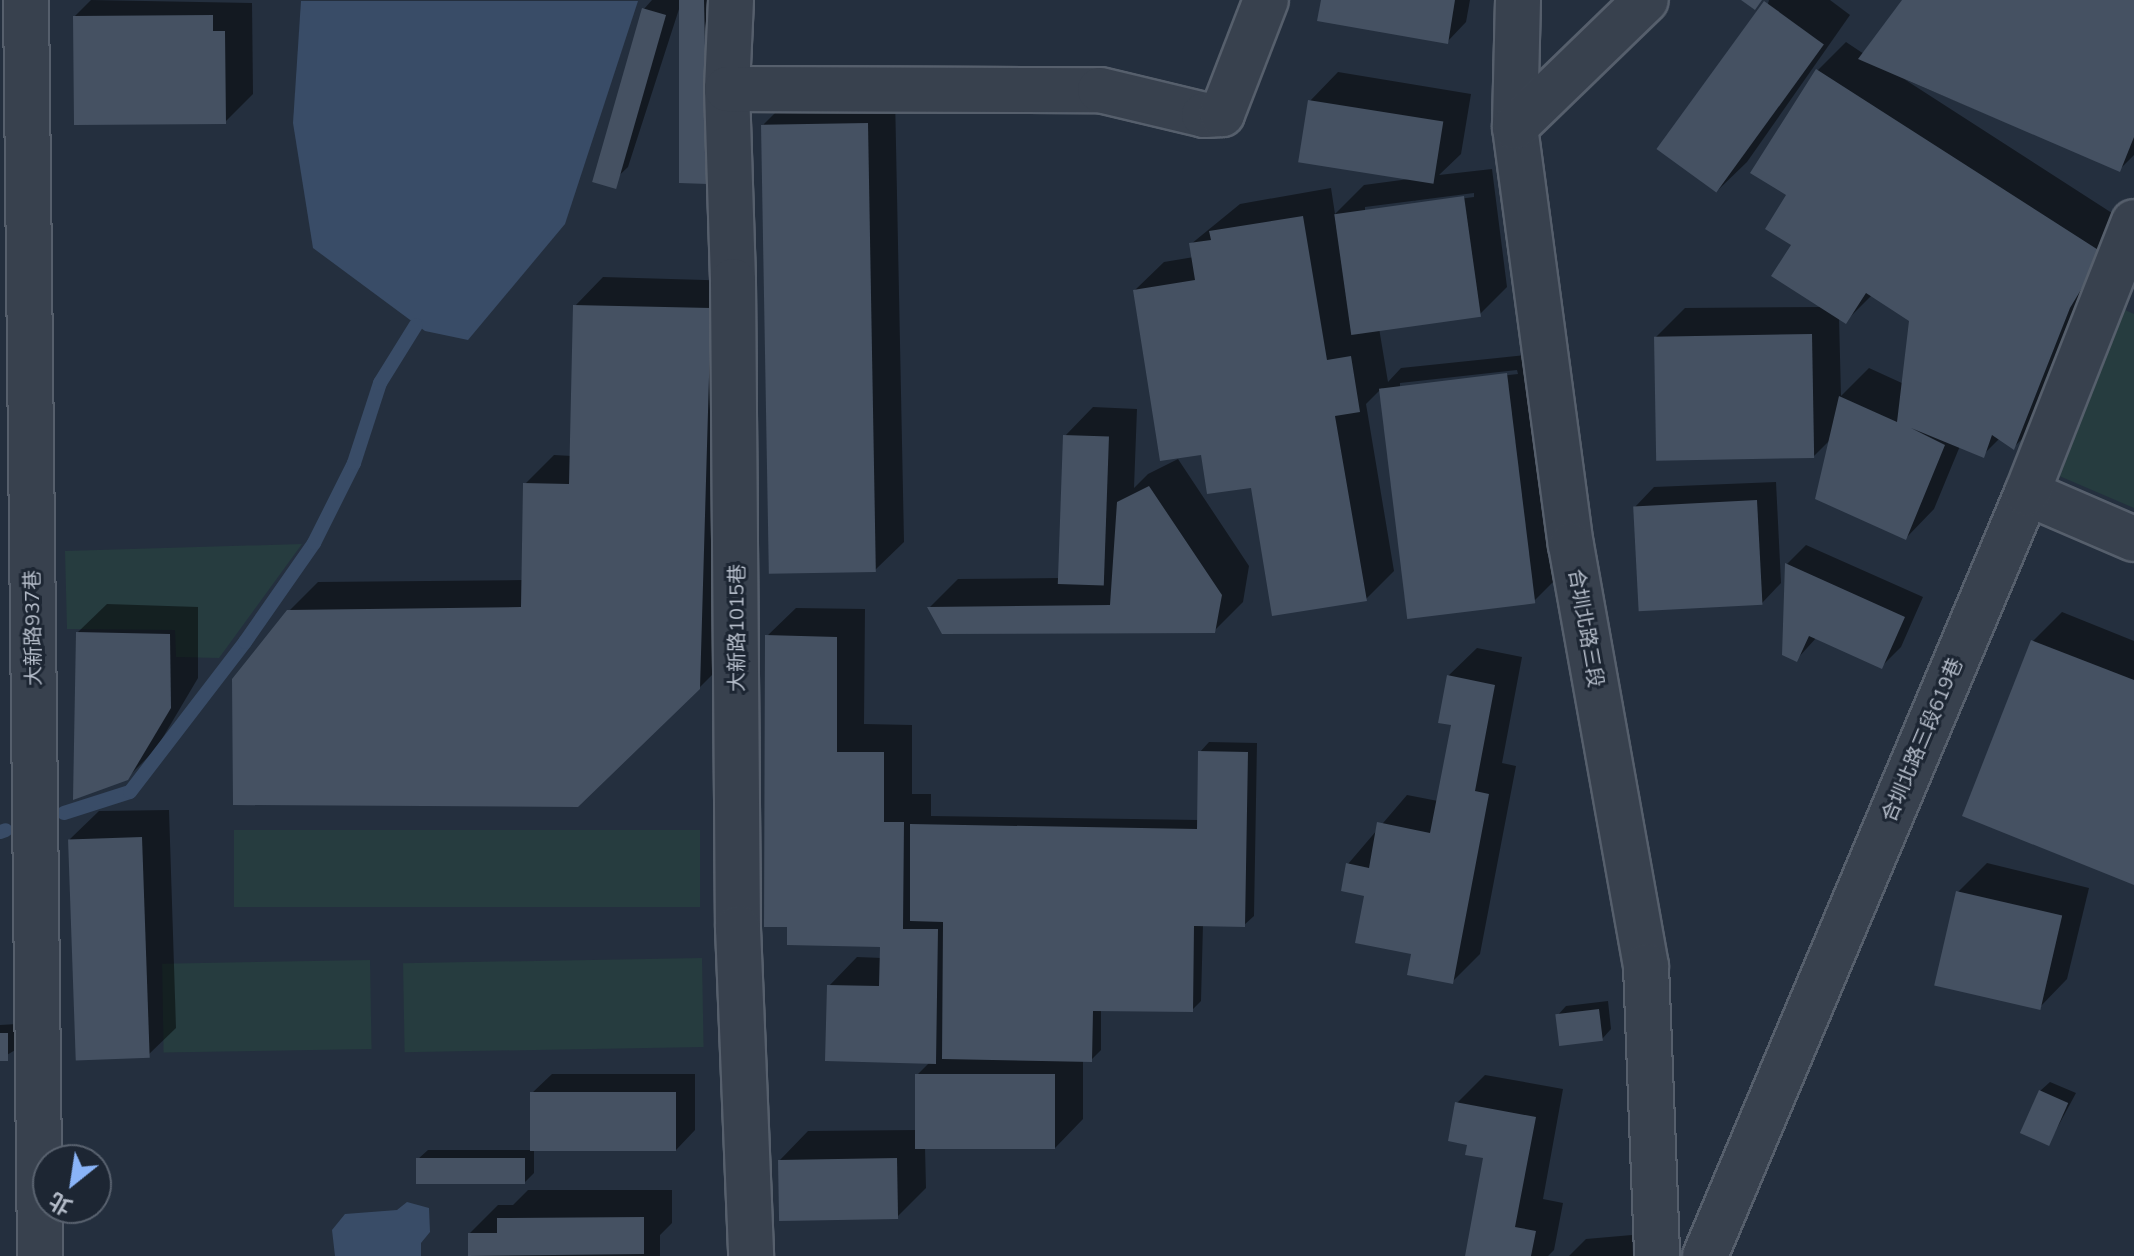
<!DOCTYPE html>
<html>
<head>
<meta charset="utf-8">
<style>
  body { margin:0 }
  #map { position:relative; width:2134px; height:1256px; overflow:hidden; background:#242f3e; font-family:"Nunito Sans","Noto Sans TC",sans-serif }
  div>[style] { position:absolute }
  .green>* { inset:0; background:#263c3f; transform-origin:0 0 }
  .water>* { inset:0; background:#394c67 }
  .shadow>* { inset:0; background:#0007 }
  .stream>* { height:14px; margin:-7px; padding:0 7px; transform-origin:7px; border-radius:7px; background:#394c67 }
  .building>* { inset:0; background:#455162; transform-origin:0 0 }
  .roads { filter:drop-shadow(2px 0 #565f6c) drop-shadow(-2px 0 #565f6c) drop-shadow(0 2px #565f6c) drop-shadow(0 -2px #565f6c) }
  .minor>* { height:44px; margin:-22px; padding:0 22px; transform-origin:22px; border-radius:22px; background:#38414e }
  span { translate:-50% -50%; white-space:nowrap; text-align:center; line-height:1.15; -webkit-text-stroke:6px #1d2633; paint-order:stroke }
  .street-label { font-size:20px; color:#b4bcc9 }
  .north { position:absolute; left:32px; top:1144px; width:80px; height:80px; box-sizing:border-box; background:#1d2633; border:2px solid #59626f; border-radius:50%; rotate:210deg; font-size:22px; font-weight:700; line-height:32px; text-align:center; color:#b4bcc9 }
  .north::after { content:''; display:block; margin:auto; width:28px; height:36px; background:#8ab4f8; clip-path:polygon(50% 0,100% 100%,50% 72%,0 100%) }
</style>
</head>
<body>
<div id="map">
  <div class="green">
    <i style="clip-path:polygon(2125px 310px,2134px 314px,2134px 508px,2057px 475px)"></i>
    <i style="clip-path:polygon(302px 544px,219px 658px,176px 657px,175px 630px,67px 629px,65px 551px)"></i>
    <i style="left:700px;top:830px;width:77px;height:466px;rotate:90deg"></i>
    <i style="left:702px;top:958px;width:89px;height:299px;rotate:89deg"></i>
    <i style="left:370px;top:960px;width:89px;height:208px;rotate:89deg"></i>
  </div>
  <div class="water">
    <i style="clip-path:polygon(301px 1px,638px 1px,565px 224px,468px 340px,425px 331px,313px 248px,293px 123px)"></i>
    <i style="clip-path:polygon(407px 1202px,429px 1208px,430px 1232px,421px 1243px,421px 1256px,335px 1256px,332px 1230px,345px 1214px,397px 1210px)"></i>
  </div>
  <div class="shadow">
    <i style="clip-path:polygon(91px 0,252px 3px,253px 94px,225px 122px,75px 16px)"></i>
    <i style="clip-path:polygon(652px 0,723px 0,727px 162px,680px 6px,628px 167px,608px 186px,644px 9px)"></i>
    <i style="clip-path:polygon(1323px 0,1470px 0,1466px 22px,1447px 42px)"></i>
    <i style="clip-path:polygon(1769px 0,1830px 0,1850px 15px,1747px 162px,1718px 190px)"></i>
    <i style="clip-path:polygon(evenodd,1905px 0,2134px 0,2134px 155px,2119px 170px,1904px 79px,2129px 224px,2042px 419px,2014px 447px,2000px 438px,1983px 455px,1960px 446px,1934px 509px,1906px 538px,1832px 438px,1814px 456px,1656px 337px,1685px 308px,1823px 307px,1793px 245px,1789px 195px,1818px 70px,1846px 42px,1864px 54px,1905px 0,1872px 295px,1911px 320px,1904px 384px,1869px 368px,1841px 396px,1839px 317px,1846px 321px,1872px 295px)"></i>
    <i style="clip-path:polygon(evenodd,1338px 72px,1471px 94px,1461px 154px,1439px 175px,1492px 169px,1507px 287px,1479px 315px,1379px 328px,1388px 382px,1401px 368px,1526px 355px,1554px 581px,1534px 601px,1382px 388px,1366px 404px,1394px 571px,1366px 599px,1253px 485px,1202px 453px,1135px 290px,1164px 262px,1194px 257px,1191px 244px,1240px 204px,1331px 188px,1335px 214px,1364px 185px,1409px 179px,1310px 101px,1338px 72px,1474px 193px,1474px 197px,1365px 211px,1365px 207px,1474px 193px,1338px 72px,1517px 370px,1518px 374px,1400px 387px,1400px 383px,1517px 370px)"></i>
    <i style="clip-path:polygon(895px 95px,904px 542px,875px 570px,763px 125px,792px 96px)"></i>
    <i style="clip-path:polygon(603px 277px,739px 281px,728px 659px,699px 688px,289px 611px,318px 582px,523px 580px,525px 484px,554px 455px,572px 456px,575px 306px)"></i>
    <i style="clip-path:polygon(1093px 407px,1137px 409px,1134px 488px,1148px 474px,1178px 459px,1249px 566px,1243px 602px,1214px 631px,930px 607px,958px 579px,1060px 578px,1065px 436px)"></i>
    <i style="clip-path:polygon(1776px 482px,1781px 583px,1762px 603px,1635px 507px,1654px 487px)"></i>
    <i style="clip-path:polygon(1806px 545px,1923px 597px,1901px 647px,1882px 666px,1817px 637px,1797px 659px,1784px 653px,1787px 564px)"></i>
    <i style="clip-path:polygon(107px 604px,198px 607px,198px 678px,156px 749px,127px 778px,78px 632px)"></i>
    <i style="clip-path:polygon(796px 608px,865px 609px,864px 724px,912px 725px,912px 794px,931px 794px,931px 816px,1199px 820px,1200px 752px,1209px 742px,1257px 743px,1254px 916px,1244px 925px,1203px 924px,1201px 1001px,1192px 1010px,1101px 1009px,1101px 1050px,1091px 1060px,1083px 1059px,1083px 1119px,1055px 1148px,925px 1147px,926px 1188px,897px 1217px,780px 1160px,808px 1131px,917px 1130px,917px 1075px,930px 1062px,829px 986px,857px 957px,882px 958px,882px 945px,767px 636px)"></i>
    <i style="clip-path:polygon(2062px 612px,2134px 641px,2134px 882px,2033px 641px)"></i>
    <i style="clip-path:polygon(1477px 648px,1522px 657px,1502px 763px,1516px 766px,1480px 954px,1452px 982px,1414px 952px,1348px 864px,1407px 795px,1438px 801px,1453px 724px,1448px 676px)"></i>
    <i style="clip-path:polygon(169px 810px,176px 1028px,147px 1056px,70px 839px,99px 811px)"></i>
    <i style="clip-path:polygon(1987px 863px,2089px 888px,2067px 979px,2039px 1008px,1958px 892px)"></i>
    <i style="clip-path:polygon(1608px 1001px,1611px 1029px,1602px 1039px,1557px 1016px,1566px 1006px)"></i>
    <i style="clip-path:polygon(17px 1024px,17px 1049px,0 1059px,0 1025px)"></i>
    <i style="clip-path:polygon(552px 1074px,695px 1074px,695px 1130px,676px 1150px,534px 1149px,534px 1173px,525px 1182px,418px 1159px,428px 1150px,533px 1150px,532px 1093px)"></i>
    <i style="clip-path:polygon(1485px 1075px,1563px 1089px,1543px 1199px,1563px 1203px,1554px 1250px,1548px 1256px,1467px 1256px,1486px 1156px,1457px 1103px)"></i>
    <i style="clip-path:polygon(2050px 1082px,2076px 1093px,2049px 1143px,2040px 1091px)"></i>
    <i style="clip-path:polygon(528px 1190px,672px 1190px,672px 1223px,660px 1235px,660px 1256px,470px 1256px,470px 1233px,498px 1205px,513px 1205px)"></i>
    <i style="clip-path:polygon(1632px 1235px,1633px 1256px,1569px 1256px,1586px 1239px)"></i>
  </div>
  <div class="stream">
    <i style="left:64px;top:813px;width:69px;rotate:-17.7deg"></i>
    <i style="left:130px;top:792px;width:189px;rotate:-52.5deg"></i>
    <i style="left:245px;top:642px;width:121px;rotate:-55.1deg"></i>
    <i style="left:314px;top:543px;width:89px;rotate:-63.4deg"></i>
    <i style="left:354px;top:463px;width:84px;rotate:-72deg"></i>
    <i style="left:380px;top:383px;width:68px;rotate:-58.2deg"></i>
    <i style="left:0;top:832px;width:6px;rotate:-18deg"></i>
  </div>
  <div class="building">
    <i style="clip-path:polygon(679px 0,704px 0,708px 184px,679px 183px)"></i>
    <i style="clip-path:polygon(1321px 0,1455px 0,1448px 44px,1317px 21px)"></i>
    <i style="clip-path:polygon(1741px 0,1762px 0,1755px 10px)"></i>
    <i style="clip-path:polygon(1902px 0,2134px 0,2134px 137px,2120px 172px,1858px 59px)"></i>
    <i style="left:1764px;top:1px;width:74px;height:183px;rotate:36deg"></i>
    <i style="left:642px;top:8px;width:25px;height:181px;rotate:16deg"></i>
    <i style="clip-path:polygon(213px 15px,213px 31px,225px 31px,226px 124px,74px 125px,73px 16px)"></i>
    <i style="clip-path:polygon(1816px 69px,2103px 253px,2070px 308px,2014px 450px,1992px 435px,1984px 458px,1911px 428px,1945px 445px,1906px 540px,1815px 499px,1839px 396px,1897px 422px,1909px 321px,1866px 293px,1846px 324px,1771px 276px,1791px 245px,1765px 229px,1786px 195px,1750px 173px)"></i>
    <i style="left:1308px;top:100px;width:137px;height:63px;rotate:9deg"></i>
    <i style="left:868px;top:123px;width:449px;height:107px;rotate:89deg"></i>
    <i style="left:1464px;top:196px;width:122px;height:131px;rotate:82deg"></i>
    <i style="clip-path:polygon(1303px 216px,1327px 360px,1351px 356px,1360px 412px,1335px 416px,1367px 601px,1272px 616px,1251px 488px,1207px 494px,1201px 455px,1160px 461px,1133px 290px,1195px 280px,1189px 243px,1211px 240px,1209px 231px)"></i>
    <i style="clip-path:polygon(573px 305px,711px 308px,700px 689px,578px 807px,233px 805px,232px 679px,287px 610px,521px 607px,523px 483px,569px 484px)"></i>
    <i style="left:1812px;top:334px;width:124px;height:158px;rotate:89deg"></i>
    <i style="left:1507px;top:373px;width:232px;height:129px;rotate:83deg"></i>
    <i style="left:1063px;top:435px;width:46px;height:149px;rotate:2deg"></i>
    <i style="clip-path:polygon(1149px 486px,1222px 595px,1215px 633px,942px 634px,927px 607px,1110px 605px,1117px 502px)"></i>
    <i style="left:1757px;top:500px;width:105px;height:124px;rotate:87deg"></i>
    <i style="clip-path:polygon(1785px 563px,1905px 617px,1882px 669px,1809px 636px,1797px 662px,1782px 655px)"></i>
    <i style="clip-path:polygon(76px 632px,170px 634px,171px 708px,128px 780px,73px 800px)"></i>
    <i style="clip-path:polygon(765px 635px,837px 637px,837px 752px,884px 752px,884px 822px,904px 822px,903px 929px,938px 929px,936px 1064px,825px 1061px,827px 985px,879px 986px,880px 947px,787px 945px,787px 927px,764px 927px)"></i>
    <i style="clip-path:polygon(2031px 640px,2134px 680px,2134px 885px,1962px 816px)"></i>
    <i style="clip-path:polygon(1447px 675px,1495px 685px,1475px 791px,1489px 794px,1453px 984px,1407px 975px,1411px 954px,1355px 943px,1364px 896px,1341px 891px,1346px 863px,1369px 868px,1377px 822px,1430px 833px,1451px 725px,1438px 723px)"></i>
    <i style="clip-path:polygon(1198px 751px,1248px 752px,1245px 927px,1194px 926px,1193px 1012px,1093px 1011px,1092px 1062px,942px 1059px,943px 922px,910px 921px,910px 824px,1197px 829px)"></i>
    <i style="left:142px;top:837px;width:221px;height:74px;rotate:88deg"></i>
    <i style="left:1956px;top:891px;width:109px;height:97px;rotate:13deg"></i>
    <i style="left:1599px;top:1009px;width:32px;height:44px;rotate:83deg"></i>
    <i style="left:0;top:1033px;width:8px;height:28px"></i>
    <i style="left:915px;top:1074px;width:140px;height:75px"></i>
    <i style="left:2039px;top:1090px;width:32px;height:47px;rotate:24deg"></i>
    <i style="left:530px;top:1092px;width:146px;height:59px"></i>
    <i style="clip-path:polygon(1455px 1102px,1536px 1117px,1515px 1227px,1536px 1231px,1531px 1256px,1465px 1256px,1483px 1158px,1465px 1155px,1467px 1145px,1448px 1141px)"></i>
    <i style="left:416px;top:1158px;width:109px;height:26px"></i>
    <i style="left:897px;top:1158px;width:61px;height:119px;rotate:89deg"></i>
    <i style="clip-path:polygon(644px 1217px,644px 1254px,468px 1256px,468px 1233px,497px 1233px,497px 1218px)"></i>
  </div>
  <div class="roads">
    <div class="minor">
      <i style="left:26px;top:0;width:1256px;rotate:89.36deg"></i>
      <i style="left:731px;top:0;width:89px;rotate:92.6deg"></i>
      <i style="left:727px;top:89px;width:192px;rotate:88.2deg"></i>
      <i style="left:733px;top:281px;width:647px;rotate:89.56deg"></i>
      <i style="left:738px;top:928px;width:328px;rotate:87.7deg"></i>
      <i style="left:1518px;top:0;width:127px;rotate:91.4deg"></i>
      <i style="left:1515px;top:127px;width:422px;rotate:82.4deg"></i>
      <i style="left:1571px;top:545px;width:428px;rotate:79.9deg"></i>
      <i style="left:1646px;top:966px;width:290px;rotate:87.8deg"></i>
      <i style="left:727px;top:89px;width:373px;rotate:0.2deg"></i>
      <i style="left:1100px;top:90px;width:107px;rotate:13.5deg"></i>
      <i style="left:1204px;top:115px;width:18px;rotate:-3deg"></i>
      <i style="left:1222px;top:114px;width:122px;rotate:-68.9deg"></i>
      <i style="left:1515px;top:127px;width:182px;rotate:-44.1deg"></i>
      <i style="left:2027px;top:493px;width:116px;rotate:23.3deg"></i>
      <i style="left:1705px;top:1256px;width:828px;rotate:-67.12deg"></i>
      <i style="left:2027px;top:493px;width:291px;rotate:-68.5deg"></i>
    </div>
  </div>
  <div class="street-label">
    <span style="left:33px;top:628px;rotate:-91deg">大新路937巷</span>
    <span style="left:737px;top:628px;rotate:-90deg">大新路1015巷</span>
    <span style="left:1586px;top:628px;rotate:80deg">合圳北路三段</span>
    <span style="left:1922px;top:740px;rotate:-67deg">合圳北路三段619巷</span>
  </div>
  <div class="north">北</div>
</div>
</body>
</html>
